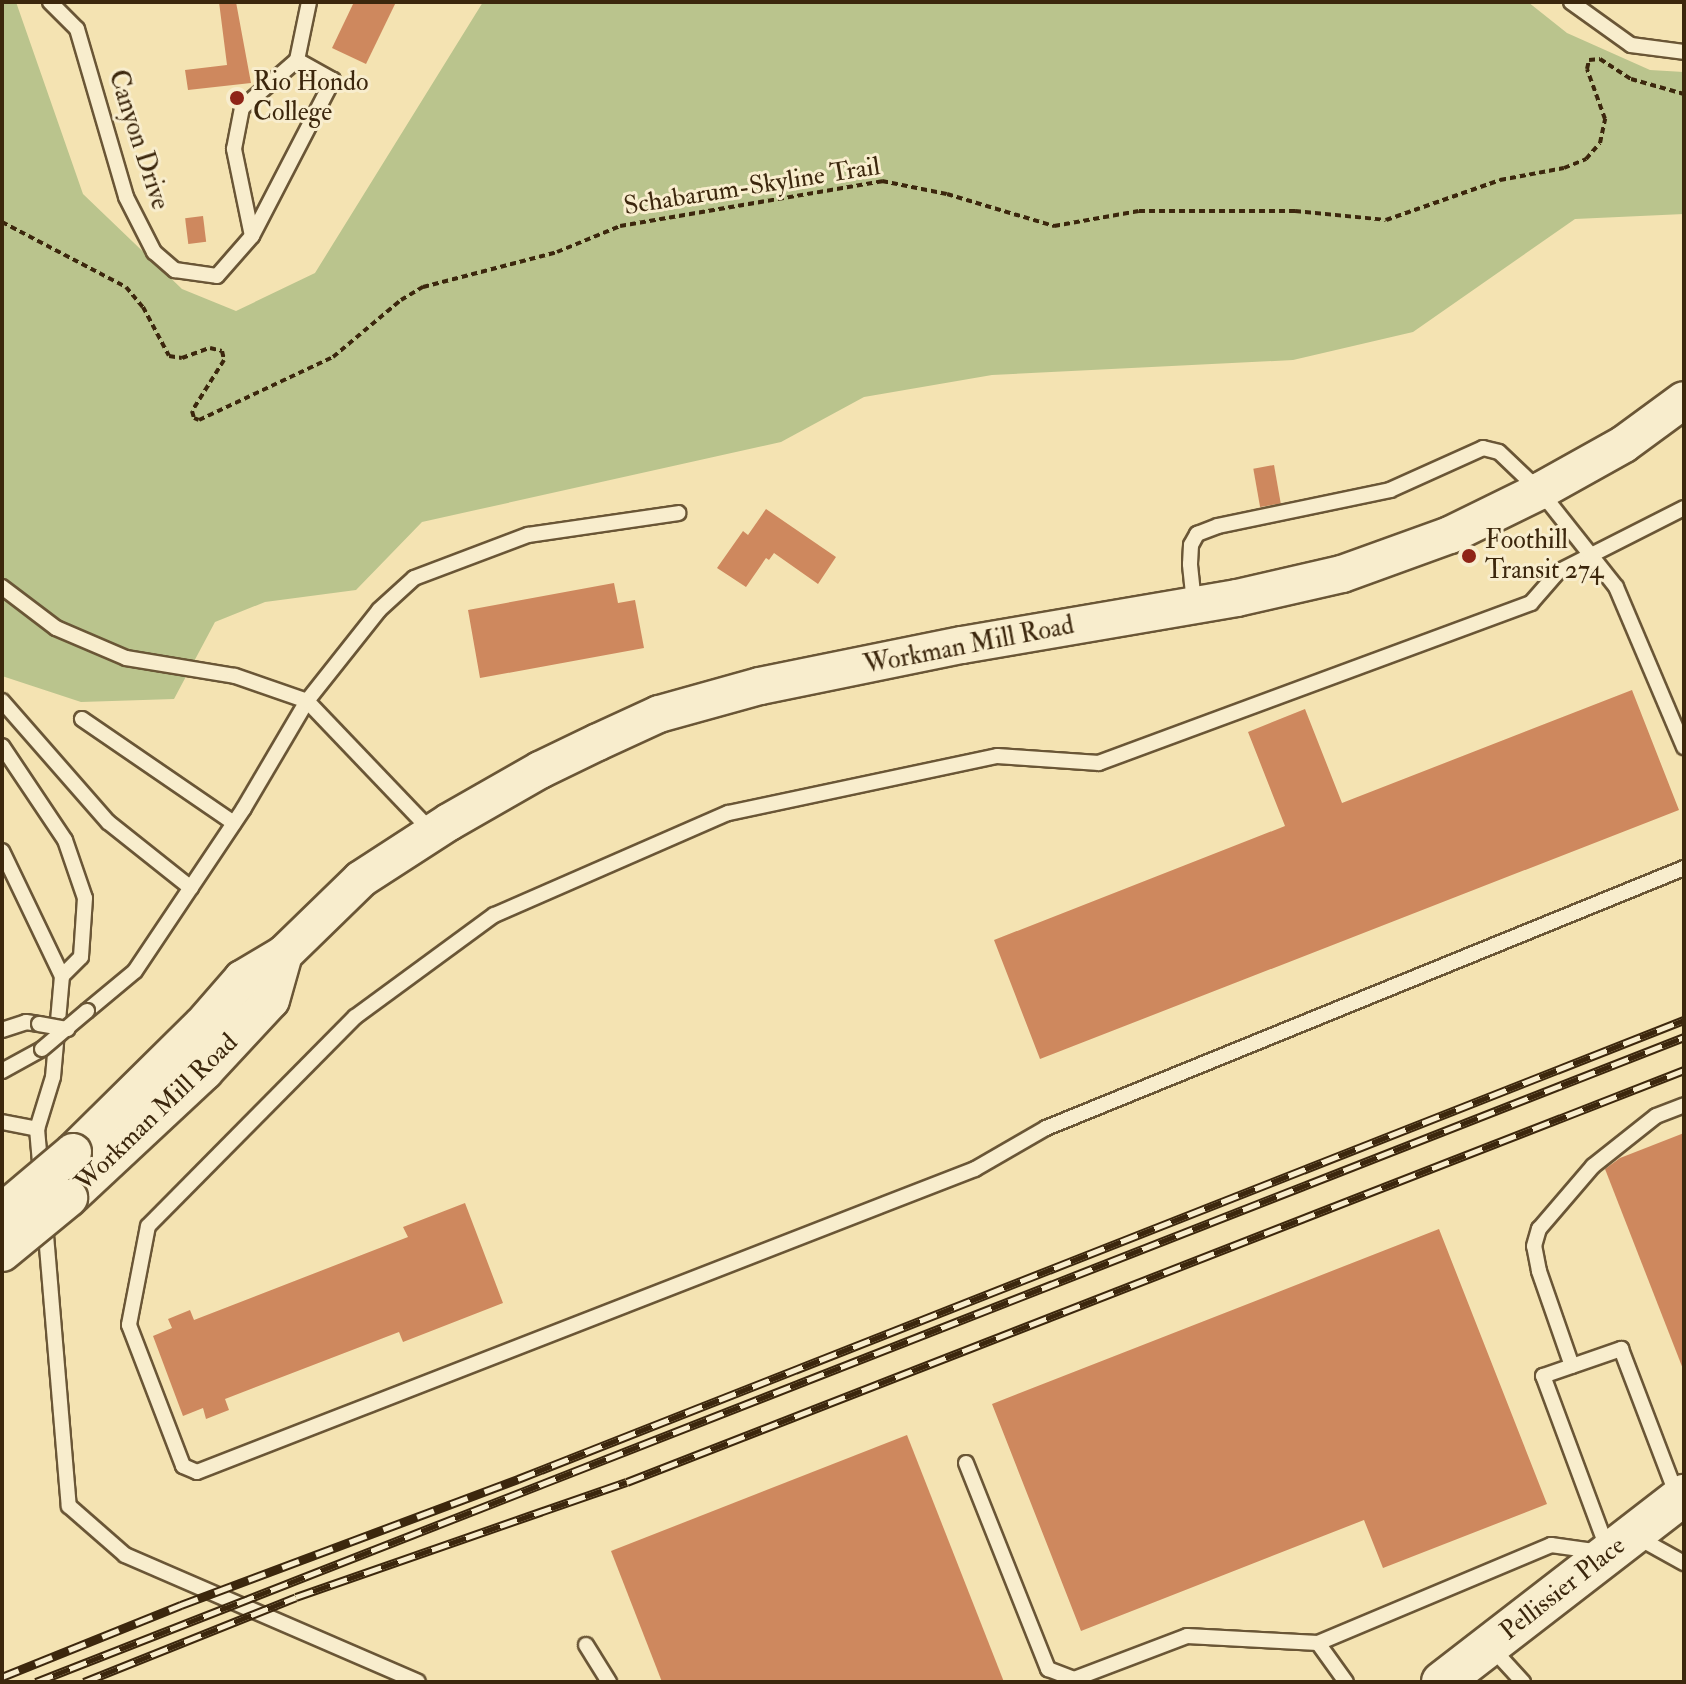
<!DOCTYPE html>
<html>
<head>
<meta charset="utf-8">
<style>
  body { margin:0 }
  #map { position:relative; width:1686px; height:1684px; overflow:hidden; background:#f4e3b2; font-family:"IM FELL Double Pica",serif }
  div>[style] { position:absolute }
  .green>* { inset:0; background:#bac48d }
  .building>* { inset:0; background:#ce885e; transform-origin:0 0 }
  .path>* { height:4px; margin-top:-2px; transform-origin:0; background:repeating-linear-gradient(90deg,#3c270d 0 6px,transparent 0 10px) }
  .roads { filter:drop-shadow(2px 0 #6a5636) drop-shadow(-2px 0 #6a5636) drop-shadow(0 2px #6a5636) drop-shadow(0 -2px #6a5636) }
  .service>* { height:14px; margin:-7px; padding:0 7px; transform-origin:7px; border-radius:7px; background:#f8edcd }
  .tertiary>* { height:36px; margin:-18px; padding:0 18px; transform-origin:18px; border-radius:18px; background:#f8edcd }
  .secondary>* { height:40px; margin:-20px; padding:0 20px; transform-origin:20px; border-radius:20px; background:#f8edcd }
  .rail>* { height:9px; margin-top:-4.5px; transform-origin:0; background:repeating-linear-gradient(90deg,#f8edcd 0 18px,#3c270d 0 36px); box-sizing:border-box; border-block:2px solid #3c270d }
  .bridges { filter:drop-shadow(2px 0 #6a5636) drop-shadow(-2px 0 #6a5636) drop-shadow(0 2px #6a5636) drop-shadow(0 -2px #6a5636) }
  .service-bridge>* { height:14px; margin:-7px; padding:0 7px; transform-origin:7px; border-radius:7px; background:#f8edcd }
  .tertiary-bridge>* { height:36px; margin:-18px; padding:0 18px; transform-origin:18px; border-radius:18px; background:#f8edcd }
  .dots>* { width:22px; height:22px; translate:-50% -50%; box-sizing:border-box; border:4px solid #f8edcd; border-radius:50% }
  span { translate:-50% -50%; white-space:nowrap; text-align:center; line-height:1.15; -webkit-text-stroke:6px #f8edcd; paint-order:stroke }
  .poi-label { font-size:26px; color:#3c270d }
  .left { translate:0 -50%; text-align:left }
  .street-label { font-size:26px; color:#3c270d }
  .frame { position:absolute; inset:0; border:4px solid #3c270d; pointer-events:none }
</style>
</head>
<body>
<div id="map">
  <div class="green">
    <i style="clip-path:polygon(2px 2px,16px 2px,83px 194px,182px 289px,236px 311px,315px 273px,483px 2px,1528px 2px,1567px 33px,1650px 70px,1684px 72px,1684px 214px,1575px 219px,1413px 332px,1293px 360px,992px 375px,864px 397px,781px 442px,422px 522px,356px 590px,265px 602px,215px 622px,174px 699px,81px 702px,2px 676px)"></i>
  </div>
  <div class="building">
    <i style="clip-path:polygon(219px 2px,236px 2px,251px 83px,188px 90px,185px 70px,227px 65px)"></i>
    <i style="clip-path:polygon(354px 2px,396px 2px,366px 64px,332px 48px)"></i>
    <i style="left:203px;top:216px;width:26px;height:18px;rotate:83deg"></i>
    <i style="left:1274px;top:465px;width:39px;height:21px;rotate:80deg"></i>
    <i style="clip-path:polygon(766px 509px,836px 557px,818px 584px,774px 553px,769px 560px,766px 558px,746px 587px,717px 568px,743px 531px,748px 535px)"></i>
    <i style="clip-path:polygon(614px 583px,618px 603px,635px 600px,644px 648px,480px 678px,468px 610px)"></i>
    <i style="clip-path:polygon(1632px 690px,1679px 810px,1040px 1059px,994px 940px,1285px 826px,1248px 732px,1305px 709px,1342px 803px)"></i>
    <i style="clip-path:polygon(1684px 1133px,1684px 1369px,1683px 1369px,1605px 1169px,1620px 1158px)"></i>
    <i style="clip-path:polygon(465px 1203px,503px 1303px,403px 1342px,399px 1332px,225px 1399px,229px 1410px,206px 1419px,203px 1408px,183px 1416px,153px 1336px,172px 1328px,168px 1319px,190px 1310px,194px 1320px,408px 1237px,403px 1227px)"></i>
    <i style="clip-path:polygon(1439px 1229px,1547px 1504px,1383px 1568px,1364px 1520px,1081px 1631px,992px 1404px)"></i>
    <i style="clip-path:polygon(907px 1435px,1004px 1682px,662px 1682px,611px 1551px)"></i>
  </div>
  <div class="path">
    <i style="left:2px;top:222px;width:140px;rotate:27.7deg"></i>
    <i style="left:126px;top:287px;width:26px;rotate:50deg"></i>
    <i style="left:143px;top:307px;width:55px;rotate:62deg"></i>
    <i style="left:169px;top:356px;width:13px;rotate:9deg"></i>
    <i style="left:182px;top:358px;width:30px;rotate:-20deg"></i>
    <i style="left:210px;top:348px;width:12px;rotate:14deg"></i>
    <i style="left:222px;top:351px;width:9px;rotate:77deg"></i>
    <i style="left:224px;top:360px;width:60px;rotate:122.1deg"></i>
    <i style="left:192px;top:411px;width:7px;rotate:74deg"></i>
    <i style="left:194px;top:418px;width:5px;rotate:22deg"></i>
    <i style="left:199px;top:420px;width:148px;rotate:-25.2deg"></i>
    <i style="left:333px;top:357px;width:89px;rotate:-40deg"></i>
    <i style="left:401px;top:300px;width:26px;rotate:-31deg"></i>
    <i style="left:423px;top:287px;width:138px;rotate:-14.6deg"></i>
    <i style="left:557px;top:252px;width:68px;rotate:-22.4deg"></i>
    <i style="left:620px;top:226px;width:266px;rotate:-9.7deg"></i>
    <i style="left:882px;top:181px;width:66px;rotate:11.3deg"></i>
    <i style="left:947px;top:194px;width:112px;rotate:16.7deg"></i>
    <i style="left:1054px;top:226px;width:86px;rotate:-10deg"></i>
    <i style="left:1139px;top:211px;width:156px"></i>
    <i style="left:1295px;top:211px;width:91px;rotate:5.6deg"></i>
    <i style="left:1386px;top:220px;width:121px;rotate:-19.3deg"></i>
    <i style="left:1500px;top:180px;width:65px;rotate:-10.6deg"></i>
    <i style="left:1564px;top:168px;width:24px;rotate:-22deg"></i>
    <i style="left:1586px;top:159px;width:21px;rotate:-49deg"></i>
    <i style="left:1600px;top:143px;width:25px;rotate:-78deg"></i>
    <i style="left:1605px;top:119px;width:53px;rotate:-109.8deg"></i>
    <i style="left:1587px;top:69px;width:9px;rotate:-77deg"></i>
    <i style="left:1589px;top:60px;width:11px;rotate:-5deg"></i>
    <i style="left:1600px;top:59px;width:37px;rotate:33deg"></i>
    <i style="left:1631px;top:79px;width:55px;rotate:15.8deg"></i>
  </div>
  <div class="roads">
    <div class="service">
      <i style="left:50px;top:2px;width:38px;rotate:45deg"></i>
      <i style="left:77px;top:29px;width:175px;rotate:73.7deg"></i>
      <i style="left:126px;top:197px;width:62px;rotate:63deg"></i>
      <i style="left:154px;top:252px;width:28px;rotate:41deg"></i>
      <i style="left:175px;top:270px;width:42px;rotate:8.1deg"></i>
      <i style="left:217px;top:276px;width:53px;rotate:-48.8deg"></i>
      <i style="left:252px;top:236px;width:176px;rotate:-62.6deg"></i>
      <i style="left:333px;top:80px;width:41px;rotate:-150.9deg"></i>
      <i style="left:1571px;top:2px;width:74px;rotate:35.6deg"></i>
      <i style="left:1631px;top:45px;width:53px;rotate:7.5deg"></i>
      <i style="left:252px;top:236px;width:89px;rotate:-101.7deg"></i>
      <i style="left:234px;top:149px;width:42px;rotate:-79deg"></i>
      <i style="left:242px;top:108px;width:73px;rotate:-41.1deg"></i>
      <i style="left:297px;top:60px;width:59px;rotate:-78.3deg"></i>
      <i style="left:1684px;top:508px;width:141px;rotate:153.1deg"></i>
      <i style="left:1558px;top:572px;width:41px;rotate:131.1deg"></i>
      <i style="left:1531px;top:603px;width:461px;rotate:159.7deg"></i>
      <i style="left:1099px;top:763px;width:102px;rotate:-176.1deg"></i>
      <i style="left:997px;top:756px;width:275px;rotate:168deg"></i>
      <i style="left:728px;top:813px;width:255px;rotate:156.4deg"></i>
      <i style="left:494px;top:915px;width:172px;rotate:143.7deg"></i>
      <i style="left:355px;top:1017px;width:294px;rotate:134.7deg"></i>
      <i style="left:148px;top:1226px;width:101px;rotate:100.9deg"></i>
      <i style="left:129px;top:1325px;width:151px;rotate:69deg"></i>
      <i style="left:183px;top:1466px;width:15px;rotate:23deg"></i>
      <i style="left:197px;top:1472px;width:835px;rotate:-21.28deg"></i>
      <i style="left:975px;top:1169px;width:82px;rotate:-30deg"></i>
      <i style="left:1046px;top:1128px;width:689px;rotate:-22.17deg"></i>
      <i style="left:2px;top:587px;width:68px;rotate:37.2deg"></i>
      <i style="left:56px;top:628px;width:76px;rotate:23.2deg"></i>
      <i style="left:126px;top:658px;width:110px;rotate:9.4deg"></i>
      <i style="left:235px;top:676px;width:76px;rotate:19.1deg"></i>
      <i style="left:307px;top:701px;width:181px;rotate:46.3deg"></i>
      <i style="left:1194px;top:603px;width:39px;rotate:-96deg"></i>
      <i style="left:1190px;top:564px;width:19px;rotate:-87deg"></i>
      <i style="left:1191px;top:545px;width:13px;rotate:-61deg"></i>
      <i style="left:1197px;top:534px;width:22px;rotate:-21deg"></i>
      <i style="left:1218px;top:526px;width:176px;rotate:-11.8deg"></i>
      <i style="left:1390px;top:490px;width:102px;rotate:-24.3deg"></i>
      <i style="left:1483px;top:448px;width:16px;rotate:14deg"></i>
      <i style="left:1499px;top:452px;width:57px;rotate:43.6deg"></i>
      <i style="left:1540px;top:491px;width:122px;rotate:51.6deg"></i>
      <i style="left:1616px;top:587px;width:174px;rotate:67deg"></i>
      <i style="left:2px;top:701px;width:161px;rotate:48.8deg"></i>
      <i style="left:108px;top:822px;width:106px;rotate:38.5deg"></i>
      <i style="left:82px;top:719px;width:184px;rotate:34.4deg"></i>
      <i style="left:2px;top:746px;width:113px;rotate:56.2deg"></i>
      <i style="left:65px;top:840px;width:61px;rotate:71deg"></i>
      <i style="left:85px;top:898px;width:59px;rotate:93.9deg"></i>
      <i style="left:81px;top:957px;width:27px;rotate:135deg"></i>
      <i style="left:2px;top:851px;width:139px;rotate:64.4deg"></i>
      <i style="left:62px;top:976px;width:101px;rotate:95.1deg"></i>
      <i style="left:53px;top:1077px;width:54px;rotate:107.1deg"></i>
      <i style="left:37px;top:1129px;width:45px;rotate:84.9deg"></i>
      <i style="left:87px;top:1011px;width:62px;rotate:-39.8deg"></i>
      <i style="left:135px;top:971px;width:196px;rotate:-56.2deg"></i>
      <i style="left:244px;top:808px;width:124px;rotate:-59.5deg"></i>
      <i style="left:307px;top:701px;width:116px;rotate:-51.6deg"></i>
      <i style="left:379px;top:610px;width:47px;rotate:-42.4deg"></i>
      <i style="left:414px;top:578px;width:122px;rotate:-20.7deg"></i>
      <i style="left:528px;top:535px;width:152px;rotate:-8.3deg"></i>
      <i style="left:2px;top:1030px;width:25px;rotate:-18deg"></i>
      <i style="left:26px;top:1022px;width:13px;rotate:9deg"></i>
      <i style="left:2px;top:1071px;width:46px;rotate:-28.8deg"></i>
      <i style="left:2px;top:1122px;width:36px;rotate:11deg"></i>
      <i style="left:45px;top:1223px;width:284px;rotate:85.2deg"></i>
      <i style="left:69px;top:1506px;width:74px;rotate:41.2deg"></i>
      <i style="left:125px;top:1555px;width:319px;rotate:23.4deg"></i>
      <i style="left:1572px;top:1366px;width:101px;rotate:-109.2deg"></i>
      <i style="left:1539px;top:1271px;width:25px;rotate:-101deg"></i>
      <i style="left:1534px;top:1246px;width:18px;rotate:-74deg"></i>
      <i style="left:1539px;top:1229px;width:83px;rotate:-49.4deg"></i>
      <i style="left:1593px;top:1166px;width:80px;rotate:-38.4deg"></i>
      <i style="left:1656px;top:1116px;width:30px;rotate:-21deg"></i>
      <i style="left:966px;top:1463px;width:222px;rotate:68.3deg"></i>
      <i style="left:1048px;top:1669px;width:28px;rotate:21deg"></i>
      <i style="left:1074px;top:1679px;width:121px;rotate:-20.8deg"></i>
      <i style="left:1187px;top:1636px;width:131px;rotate:3.1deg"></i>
      <i style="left:1637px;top:1537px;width:54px;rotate:29deg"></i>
      <i style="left:586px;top:1645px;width:44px;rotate:58.1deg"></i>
      <i style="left:1490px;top:1646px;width:49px;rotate:47.5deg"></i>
      <i style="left:1346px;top:1682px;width:48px;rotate:-125.7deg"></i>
      <i style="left:1318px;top:1643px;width:253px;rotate:-22.8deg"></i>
      <i style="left:1551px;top:1545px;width:59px;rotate:7.9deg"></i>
      <i style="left:1609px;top:1553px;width:189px;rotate:-110.4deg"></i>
      <i style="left:1543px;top:1376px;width:83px;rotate:-19.1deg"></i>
      <i style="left:1621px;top:1349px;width:157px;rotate:69.1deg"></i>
    </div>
    <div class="tertiary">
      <i style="left:73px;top:1152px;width:181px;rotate:-44.6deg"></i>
      <i style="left:202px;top:1025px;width:61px;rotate:-49deg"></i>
      <i style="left:242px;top:979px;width:49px;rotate:-30.8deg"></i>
      <i style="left:284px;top:954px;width:107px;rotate:-44.2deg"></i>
      <i style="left:361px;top:879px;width:105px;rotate:-32.9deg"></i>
      <i style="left:449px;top:822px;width:105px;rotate:-29.7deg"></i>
      <i style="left:540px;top:770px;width:64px;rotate:-25.8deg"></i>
      <i style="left:598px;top:742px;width:67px;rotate:-24.7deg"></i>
      <i style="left:659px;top:714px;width:105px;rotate:-15.5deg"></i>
      <i style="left:760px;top:686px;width:206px;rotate:-11.5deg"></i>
      <i style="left:962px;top:645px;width:279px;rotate:-9.7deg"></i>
      <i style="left:1237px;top:598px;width:108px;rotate:-12.9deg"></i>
      <i style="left:1342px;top:574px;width:115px;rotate:-19.9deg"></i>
      <i style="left:1450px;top:535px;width:100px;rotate:-26.1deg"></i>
      <i style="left:1540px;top:491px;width:96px;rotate:-29.2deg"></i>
      <i style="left:1624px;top:444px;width:74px;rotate:-36.3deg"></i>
      <i style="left:69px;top:1198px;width:185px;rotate:-43deg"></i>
      <i style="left:204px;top:1072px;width:98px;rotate:-47.1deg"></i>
      <i style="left:271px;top:1000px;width:48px;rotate:-74.2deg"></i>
    </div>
    <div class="secondary">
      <i style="left:1442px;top:1682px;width:306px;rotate:-37.7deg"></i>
    </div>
  </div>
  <div class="rail">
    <i style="left:2px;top:1677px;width:193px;rotate:-21.9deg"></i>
    <i style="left:181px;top:1605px;width:360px;rotate:-20.5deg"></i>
    <i style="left:518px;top:1479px;width:1253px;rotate:-21.49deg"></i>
    <i style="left:36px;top:1682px;width:1770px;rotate:-21.37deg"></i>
    <i style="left:84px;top:1682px;width:228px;rotate:-21.8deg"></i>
    <i style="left:296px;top:1597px;width:350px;rotate:-19.2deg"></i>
    <i style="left:627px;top:1482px;width:1134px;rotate:-21.29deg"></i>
  </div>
  <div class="bridges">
    <div class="service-bridge">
      <i style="left:39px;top:1024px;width:29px;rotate:10deg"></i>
      <i style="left:42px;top:1049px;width:59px;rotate:-40.2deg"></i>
    </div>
    <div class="tertiary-bridge">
      <i style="left:2px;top:1212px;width:93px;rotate:-40.2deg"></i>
      <i style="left:2px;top:1253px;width:87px;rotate:-39.4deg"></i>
    </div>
  </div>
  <div class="dots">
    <i style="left:237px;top:98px;background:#8f2418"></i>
    <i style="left:1469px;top:556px;background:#8f2418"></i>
  </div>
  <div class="poi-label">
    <span class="left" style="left:253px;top:98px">Rio Hondo<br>College</span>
    <span class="left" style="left:1485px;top:556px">Foothill<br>Transit 274</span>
  </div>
  <div class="street-label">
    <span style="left:138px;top:140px;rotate:72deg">Canyon Drive</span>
    <span style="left:752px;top:187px;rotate:-9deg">Schabarum-Skyline Trail</span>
    <span style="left:969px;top:646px;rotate:-11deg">Workman Mill Road</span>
    <span style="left:157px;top:1113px;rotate:-44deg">Workman Mill Road</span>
    <span style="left:1563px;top:1589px;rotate:-38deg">Pellissier Place</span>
  </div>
  <div class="frame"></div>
</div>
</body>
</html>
